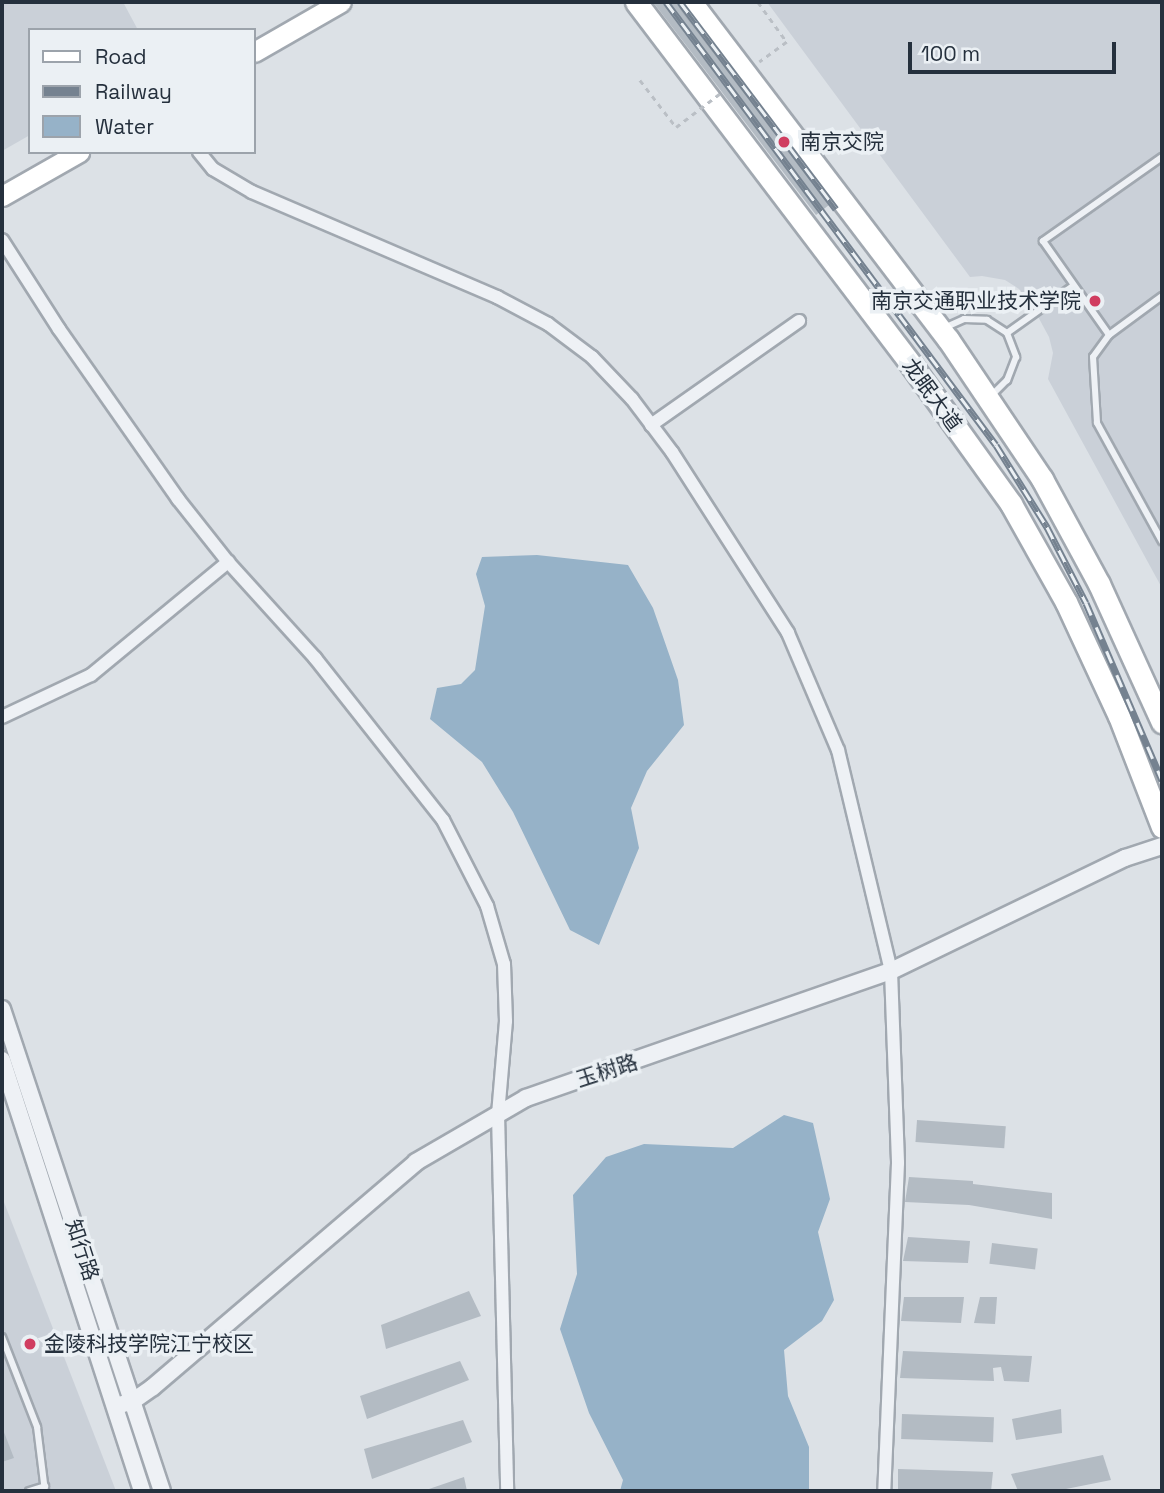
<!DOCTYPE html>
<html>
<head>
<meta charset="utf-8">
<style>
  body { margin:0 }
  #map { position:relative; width:1164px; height:1493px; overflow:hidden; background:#dce1e6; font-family:"Space Grotesk","Noto Sans SC",sans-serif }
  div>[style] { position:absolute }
  .built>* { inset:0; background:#cad0d8 }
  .water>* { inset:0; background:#96b2c8 }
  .building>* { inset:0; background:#b3bbc3; transform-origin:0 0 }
  .path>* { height:2.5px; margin-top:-1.25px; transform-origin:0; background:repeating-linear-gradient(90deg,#babfc5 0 5px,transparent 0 10px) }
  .roads { filter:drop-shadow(2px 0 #a1a8b0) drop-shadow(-2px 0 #a1a8b0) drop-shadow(0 2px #a1a8b0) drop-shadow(0 -2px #a1a8b0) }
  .service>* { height:6px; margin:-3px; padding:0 3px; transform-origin:3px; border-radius:3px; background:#eef1f5 }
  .minor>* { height:12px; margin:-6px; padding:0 6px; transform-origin:6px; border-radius:6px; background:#eef1f5 }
  .tertiary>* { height:16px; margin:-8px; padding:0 8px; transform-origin:8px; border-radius:8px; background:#eef1f5 }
  .secondary>* { height:19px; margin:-9.5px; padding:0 9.5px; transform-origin:9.5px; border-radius:9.5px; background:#fff }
  .primary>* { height:21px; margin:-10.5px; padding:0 10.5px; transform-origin:10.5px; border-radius:10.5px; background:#fff }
  .rail>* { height:7px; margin-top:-3.5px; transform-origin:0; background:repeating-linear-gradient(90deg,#ebf0f4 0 13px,#758290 0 26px); box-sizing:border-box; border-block:2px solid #758290 }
  .path-bridge>* { height:2.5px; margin-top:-1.25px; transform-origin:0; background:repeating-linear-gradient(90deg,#babfc5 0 5px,transparent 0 10px) }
  .dots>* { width:19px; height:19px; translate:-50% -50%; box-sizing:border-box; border:4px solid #ebf0f4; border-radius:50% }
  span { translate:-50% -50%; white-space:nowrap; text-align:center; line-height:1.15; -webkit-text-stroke:7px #ebf0f4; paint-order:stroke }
  .poi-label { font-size:21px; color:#25303d }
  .left { translate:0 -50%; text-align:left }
  .right { translate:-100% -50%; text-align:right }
  .street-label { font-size:21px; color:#25303d }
  .frame { position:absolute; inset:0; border:4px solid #25303d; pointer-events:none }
  .legend { position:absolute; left:28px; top:28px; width:228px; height:126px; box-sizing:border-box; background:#ebf0f4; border:2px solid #9ca3ab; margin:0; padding:9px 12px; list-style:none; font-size:21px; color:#25303d }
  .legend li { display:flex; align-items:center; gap:14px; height:35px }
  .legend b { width:35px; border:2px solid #9ca3ab }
  .scale { position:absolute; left:908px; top:42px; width:208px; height:32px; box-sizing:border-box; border:4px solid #25303d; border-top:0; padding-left:9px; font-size:21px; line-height:24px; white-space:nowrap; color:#25303d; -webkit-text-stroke:5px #ebf0f4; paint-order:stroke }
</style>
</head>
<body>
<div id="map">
  <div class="built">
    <i style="clip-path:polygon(2px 2px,123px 2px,138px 30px,30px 30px,30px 135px,2px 151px)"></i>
    <i style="clip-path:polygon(767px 2px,1162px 2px,1162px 588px,1048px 379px,1053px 353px,1049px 337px,1036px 313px,1019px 289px,1005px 280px,982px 276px,970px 277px)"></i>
    <i style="clip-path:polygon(2px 1197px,116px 1491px,2px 1491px)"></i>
  </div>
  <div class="water">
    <i style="clip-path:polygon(537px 555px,628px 565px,653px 608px,678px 680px,684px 725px,647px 771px,631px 808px,639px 848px,599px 945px,570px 930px,513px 812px,482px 762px,430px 719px,437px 688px,461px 684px,475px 670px,485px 606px,476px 574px,482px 557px)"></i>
    <i style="clip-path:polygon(784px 1115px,813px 1123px,830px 1199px,818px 1232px,834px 1300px,822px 1321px,784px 1350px,788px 1396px,809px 1447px,809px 1491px,620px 1491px,623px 1480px,589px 1413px,560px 1329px,577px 1274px,573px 1195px,606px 1157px,644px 1144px,733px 1148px)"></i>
  </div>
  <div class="building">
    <i style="clip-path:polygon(653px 2px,678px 2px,681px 10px,829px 205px,816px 215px)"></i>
    <i style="left:917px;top:1120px;width:89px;height:22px;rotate:4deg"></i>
    <i style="clip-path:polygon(909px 1177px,973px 1181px,973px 1184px,1052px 1193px,1052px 1219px,969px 1205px,905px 1202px)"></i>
    <i style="clip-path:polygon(908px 1237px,970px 1241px,968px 1263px,903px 1261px)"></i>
    <i style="left:992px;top:1243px;width:46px;height:21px;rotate:7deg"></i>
    <i style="clip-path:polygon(469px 1291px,481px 1316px,386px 1349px,381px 1325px)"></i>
    <i style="clip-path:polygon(904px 1297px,964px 1297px,961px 1323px,901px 1321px)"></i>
    <i style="clip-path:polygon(980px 1297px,997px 1297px,995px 1324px,974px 1323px)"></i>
    <i style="clip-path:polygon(903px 1351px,1032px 1356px,1029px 1382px,1004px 1381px,1001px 1367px,993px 1368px,994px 1381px,900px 1378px)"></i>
    <i style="clip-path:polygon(460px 1361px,469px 1380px,367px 1419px,360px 1396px)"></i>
    <i style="clip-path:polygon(1061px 1409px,1062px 1433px,1016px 1440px,1012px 1419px)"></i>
    <i style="left:902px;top:1414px;width:92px;height:25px;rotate:2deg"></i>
    <i style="clip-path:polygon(463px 1420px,472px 1442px,372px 1479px,364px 1449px)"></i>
    <i style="clip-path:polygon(2px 1427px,14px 1458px,2px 1462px)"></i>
    <i style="clip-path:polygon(1103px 1455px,1111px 1480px,1056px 1491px,1018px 1491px,1011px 1474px)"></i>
    <i style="clip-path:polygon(898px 1469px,993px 1472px,991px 1491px,898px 1491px)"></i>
    <i style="clip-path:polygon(464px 1477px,467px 1491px,429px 1491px,429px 1489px)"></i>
  </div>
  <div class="path">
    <i style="left:758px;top:2px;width:49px;rotate:54.1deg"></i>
    <i style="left:787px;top:42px;width:34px;rotate:144deg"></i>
  </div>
  <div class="roads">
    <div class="service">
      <i style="left:1162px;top:157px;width:146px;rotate:144.8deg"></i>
      <i style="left:1043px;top:241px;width:115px;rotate:54.9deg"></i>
      <i style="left:1109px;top:335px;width:66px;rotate:-36.3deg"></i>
      <i style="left:944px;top:328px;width:22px;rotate:-24deg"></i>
      <i style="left:964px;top:319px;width:23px;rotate:2deg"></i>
      <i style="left:987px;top:320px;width:24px;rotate:33deg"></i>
      <i style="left:1007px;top:333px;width:26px;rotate:69deg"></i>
      <i style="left:1016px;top:357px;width:25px;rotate:111deg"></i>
      <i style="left:1007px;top:380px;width:24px;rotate:135deg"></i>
      <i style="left:1007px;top:333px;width:81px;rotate:-35.5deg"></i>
      <i style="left:1109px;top:335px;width:27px;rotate:126deg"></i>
      <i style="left:1093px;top:357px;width:66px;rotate:86.5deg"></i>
      <i style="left:1097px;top:423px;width:135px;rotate:61.2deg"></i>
      <i style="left:2px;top:1337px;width:97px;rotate:68.7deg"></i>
      <i style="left:37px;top:1427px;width:64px;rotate:82.9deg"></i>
      <i style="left:29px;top:1491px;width:17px;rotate:-17deg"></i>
    </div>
    <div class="minor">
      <i style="left:199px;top:152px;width:22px;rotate:51deg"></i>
      <i style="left:213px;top:169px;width:45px;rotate:30.5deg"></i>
      <i style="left:252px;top:192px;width:267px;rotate:23.2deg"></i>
      <i style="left:497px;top:297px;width:58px;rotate:27.9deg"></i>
      <i style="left:548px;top:324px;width:55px;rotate:36.9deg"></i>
      <i style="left:592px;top:357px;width:58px;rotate:46.4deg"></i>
      <i style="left:632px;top:399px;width:66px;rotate:53deg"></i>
      <i style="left:672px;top:452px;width:215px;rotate:57.3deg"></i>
      <i style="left:788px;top:633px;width:127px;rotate:66.9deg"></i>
      <i style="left:838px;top:750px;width:227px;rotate:76.5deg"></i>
      <i style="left:891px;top:971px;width:192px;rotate:87.9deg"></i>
      <i style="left:898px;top:1163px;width:328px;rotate:92.4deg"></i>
      <i style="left:2px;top:240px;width:106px;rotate:57.4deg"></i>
      <i style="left:59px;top:329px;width:208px;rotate:55deg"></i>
      <i style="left:178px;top:499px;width:80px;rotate:51.6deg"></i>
      <i style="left:228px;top:562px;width:130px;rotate:47.8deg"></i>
      <i style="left:315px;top:658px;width:206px;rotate:51.7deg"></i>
      <i style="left:443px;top:820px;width:97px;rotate:62.9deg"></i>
      <i style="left:487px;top:906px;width:60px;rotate:73.7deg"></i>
      <i style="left:504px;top:964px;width:57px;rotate:88deg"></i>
      <i style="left:506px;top:1021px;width:93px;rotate:94.9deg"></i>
      <i style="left:498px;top:1114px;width:377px;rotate:88.6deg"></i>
      <i style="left:651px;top:425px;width:181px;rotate:-35.1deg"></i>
      <i style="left:2px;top:717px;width:98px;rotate:-25.3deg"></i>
      <i style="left:91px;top:675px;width:178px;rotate:-39.5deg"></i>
    </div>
    <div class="tertiary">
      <i style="left:2px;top:1009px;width:508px;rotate:71.64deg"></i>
      <i style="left:2px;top:1060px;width:453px;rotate:72deg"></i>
      <i style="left:116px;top:1406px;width:18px;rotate:-16deg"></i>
      <i style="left:133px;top:1401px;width:24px;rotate:-35deg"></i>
      <i style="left:153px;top:1387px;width:346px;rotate:-40.5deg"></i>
      <i style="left:416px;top:1162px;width:127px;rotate:-30.2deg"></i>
      <i style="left:526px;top:1098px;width:386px;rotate:-19.2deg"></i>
      <i style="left:891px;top:971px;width:260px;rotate:-25.8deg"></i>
      <i style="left:1125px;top:858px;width:39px;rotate:-18deg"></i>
    </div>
    <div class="secondary">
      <i style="left:254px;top:52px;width:100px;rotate:-29.9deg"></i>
      <i style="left:2px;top:196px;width:89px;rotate:-29.7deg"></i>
    </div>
    <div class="primary">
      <i style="left:636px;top:2px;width:457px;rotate:52.8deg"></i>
      <i style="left:912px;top:366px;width:170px;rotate:54.3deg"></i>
      <i style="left:1011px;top:504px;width:112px;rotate:60.7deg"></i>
      <i style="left:1066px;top:602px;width:126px;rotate:65.1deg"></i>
      <i style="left:1119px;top:716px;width:119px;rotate:68.8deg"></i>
      <i style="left:691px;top:2px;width:424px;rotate:52.7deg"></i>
      <i style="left:948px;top:339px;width:169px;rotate:56.1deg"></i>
      <i style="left:1042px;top:479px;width:119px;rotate:61.5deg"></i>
      <i style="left:1099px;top:584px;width:152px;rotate:65.5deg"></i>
    </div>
  </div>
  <div class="rail">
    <i style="left:666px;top:2px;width:552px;rotate:53.32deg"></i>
    <i style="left:996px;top:445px;width:97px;rotate:58.1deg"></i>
    <i style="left:1047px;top:527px;width:85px;rotate:62.8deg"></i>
    <i style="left:1086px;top:603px;width:193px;rotate:66.8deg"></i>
    <i style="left:680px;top:2px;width:259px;rotate:53deg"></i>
  </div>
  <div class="path-bridge">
    <i style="left:640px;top:80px;width:59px;rotate:52.5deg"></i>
    <i style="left:676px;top:127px;width:58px;rotate:-37.3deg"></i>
  </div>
  <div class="dots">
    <i style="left:784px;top:142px;background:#d03d60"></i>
    <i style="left:1095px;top:301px;background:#d03d60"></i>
    <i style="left:30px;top:1344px;background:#d03d60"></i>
  </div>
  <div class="poi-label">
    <span class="left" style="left:800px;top:142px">南京交院</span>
    <span class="right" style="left:1081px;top:301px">南京交通职业技术学院</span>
    <span class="left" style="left:44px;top:1344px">金陵科技学院江宁校区</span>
  </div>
  <div class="street-label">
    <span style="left:932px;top:395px;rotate:54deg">龙眠大道</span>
    <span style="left:607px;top:1071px;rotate:-18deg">玉树路</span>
    <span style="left:82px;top:1250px;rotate:72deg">知行路</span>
  </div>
  <div class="frame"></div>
  <ul class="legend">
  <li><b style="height:9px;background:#fff"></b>Road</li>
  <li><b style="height:9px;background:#758290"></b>Railway</li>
  <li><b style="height:19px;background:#96b2c8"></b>Water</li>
  </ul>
  <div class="scale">100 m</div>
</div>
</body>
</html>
